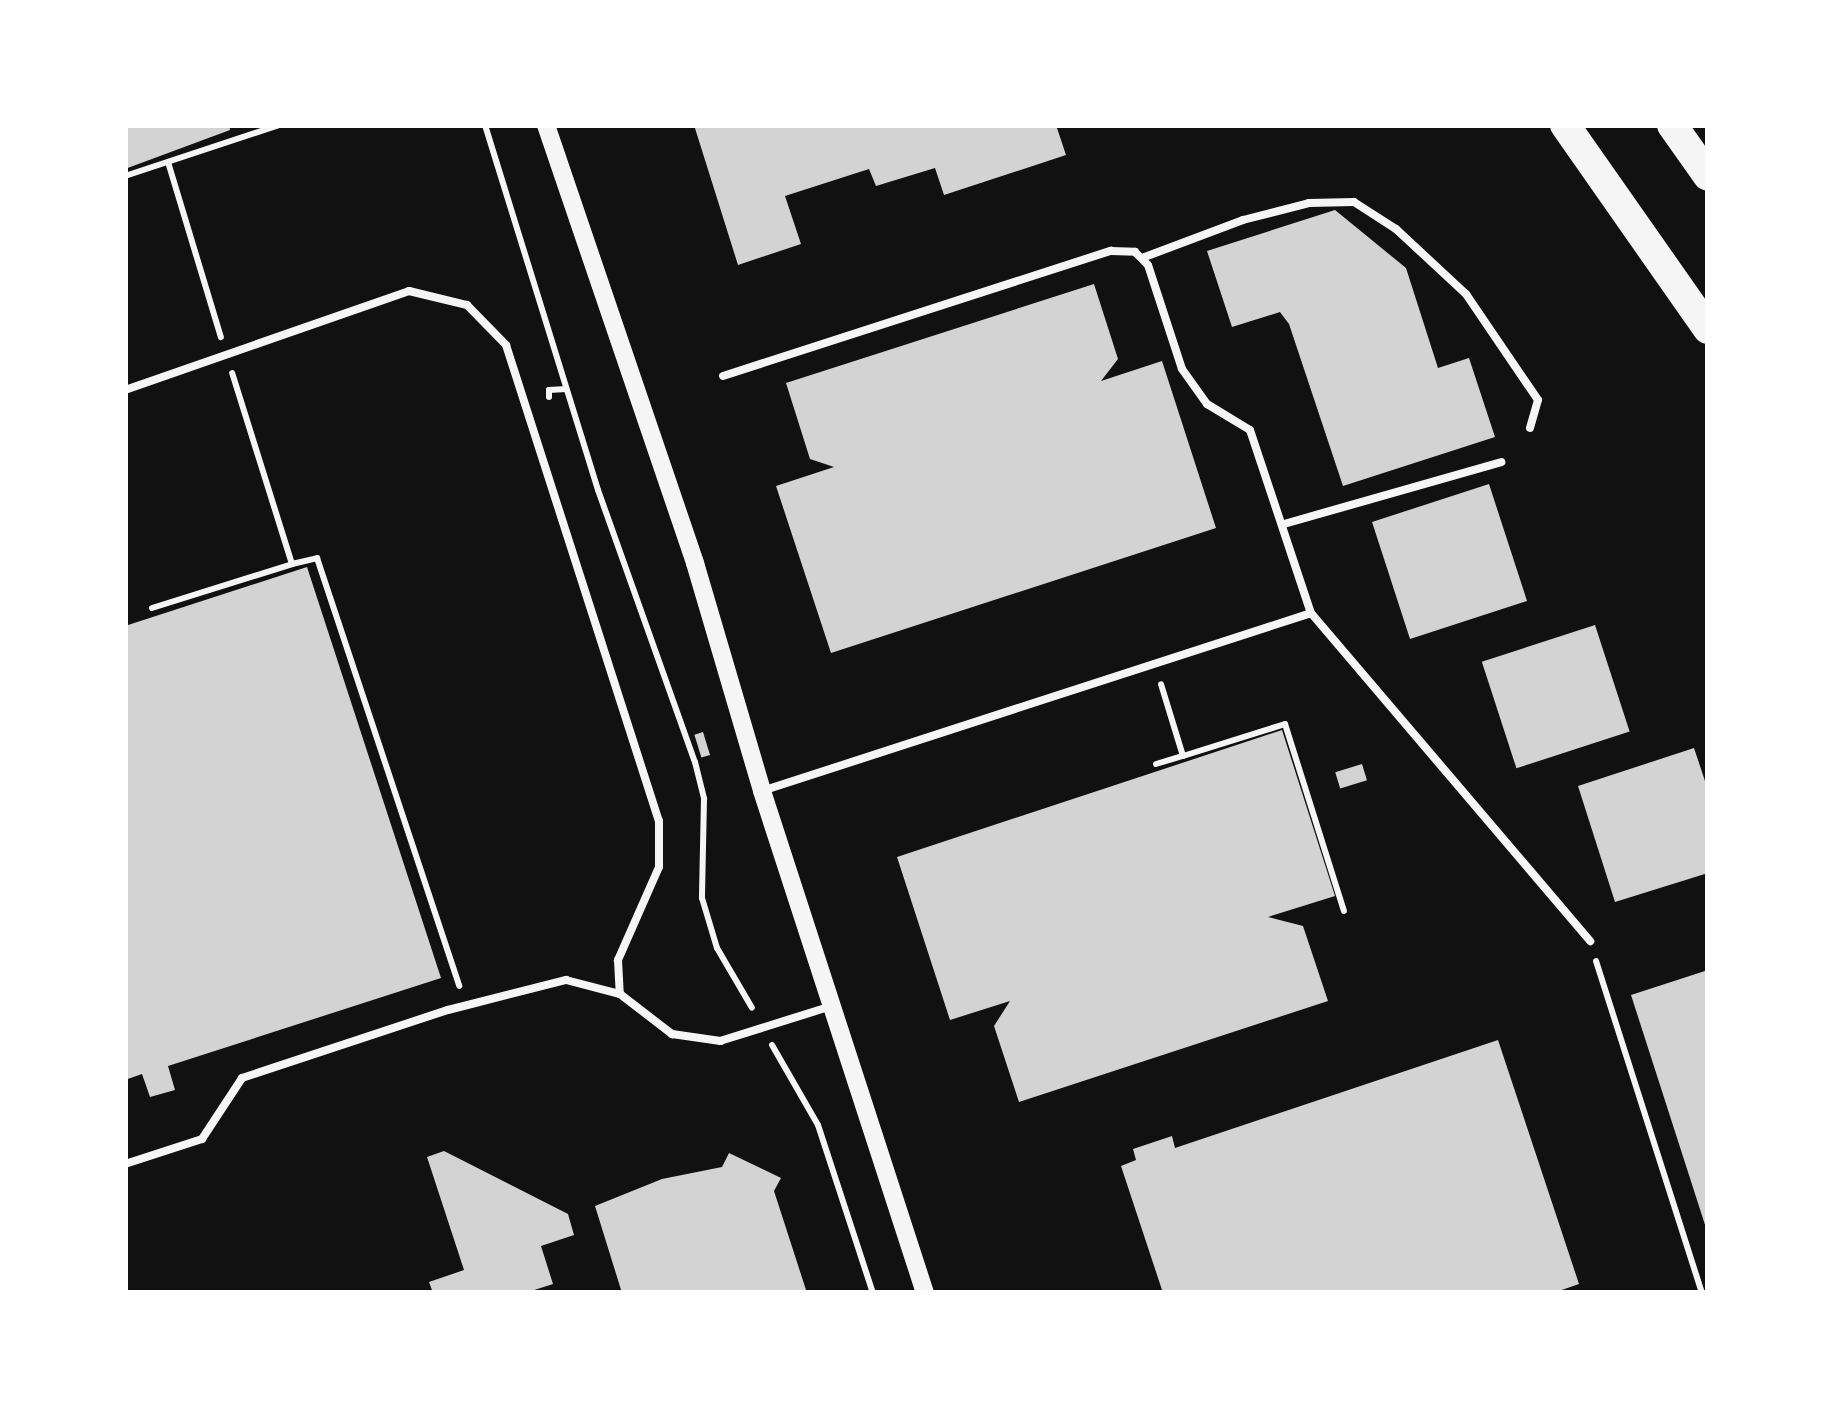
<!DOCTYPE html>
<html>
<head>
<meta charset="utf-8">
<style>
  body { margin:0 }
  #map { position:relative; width:1833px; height:1418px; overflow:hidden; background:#111; font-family:"Source Serif 4",serif }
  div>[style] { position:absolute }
  .building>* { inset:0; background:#d3d3d3; transform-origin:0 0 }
  .path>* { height:6px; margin:-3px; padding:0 3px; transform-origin:3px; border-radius:3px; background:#f5f5f5 }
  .service>* { height:8px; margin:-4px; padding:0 4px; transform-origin:4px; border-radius:4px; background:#f5f5f5 }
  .tertiary>* { height:18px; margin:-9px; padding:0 9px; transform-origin:9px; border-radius:9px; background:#f5f5f5 }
  .motorway>* { height:30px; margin:-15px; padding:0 15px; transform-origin:15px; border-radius:15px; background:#f5f5f5 }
  span { translate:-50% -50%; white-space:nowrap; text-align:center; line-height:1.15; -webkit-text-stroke:8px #fff; paint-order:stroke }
  .frame { position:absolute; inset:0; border:128px solid #fff; pointer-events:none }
</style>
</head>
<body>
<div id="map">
  <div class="building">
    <i style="clip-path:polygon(125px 125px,229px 125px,230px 130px,125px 169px)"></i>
    <i style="clip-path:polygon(694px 125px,1056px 125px,1066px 155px,944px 195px,935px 168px,876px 186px,869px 169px,785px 196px,801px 244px,738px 265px)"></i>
    <i style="clip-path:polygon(1335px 210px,1406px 268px,1438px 368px,1469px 358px,1495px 437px,1343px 486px,1289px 324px,1280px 312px,1232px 327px,1207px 251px)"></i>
    <i style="clip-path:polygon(1094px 284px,1118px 359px,1101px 381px,1162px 361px,1216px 528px,831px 653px,776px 486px,834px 467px,810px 459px,786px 383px)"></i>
    <i style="left:1489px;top:484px;width:123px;height:123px;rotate:72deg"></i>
    <i style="clip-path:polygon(307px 567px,441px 978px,168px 1066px,175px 1090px,150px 1097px,142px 1074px,125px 1080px,125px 626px)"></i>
    <i style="left:1595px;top:625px;width:112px;height:119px;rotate:72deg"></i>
    <i style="clip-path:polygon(1282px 730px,1335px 896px,1268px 917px,1303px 926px,1328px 1001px,1019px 1102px,994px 1026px,1010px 1001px,950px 1020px,897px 857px)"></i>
    <i style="left:703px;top:732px;width:24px;height:9px;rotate:73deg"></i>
    <i style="clip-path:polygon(1694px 748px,1708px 790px,1708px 873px,1615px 902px,1578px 786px)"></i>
    <i style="left:1362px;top:764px;width:17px;height:28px;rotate:73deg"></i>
    <i style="clip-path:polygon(1708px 970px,1708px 1231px,1707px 1231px,1631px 995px)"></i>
    <i style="clip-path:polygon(1498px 1040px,1579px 1284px,1553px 1293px,1163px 1293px,1121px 1166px,1136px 1160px,1133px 1149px,1172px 1136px,1175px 1148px)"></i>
    <i style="clip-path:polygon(444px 1151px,568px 1214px,574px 1235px,541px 1246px,553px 1284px,525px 1293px,433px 1293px,429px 1282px,464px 1270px,427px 1157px)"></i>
    <i style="clip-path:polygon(729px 1153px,781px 1178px,774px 1191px,807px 1293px,622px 1293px,595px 1206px,662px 1179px,722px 1167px)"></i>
  </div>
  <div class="path">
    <i style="left:485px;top:125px;width:382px;rotate:72.8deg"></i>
    <i style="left:598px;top:490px;width:289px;rotate:70.4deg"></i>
    <i style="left:695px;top:762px;width:38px;rotate:76deg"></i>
    <i style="left:704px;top:799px;width:99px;rotate:91.2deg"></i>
    <i style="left:702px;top:898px;width:52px;rotate:73.3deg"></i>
    <i style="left:717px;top:948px;width:69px;rotate:59.7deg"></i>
    <i style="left:168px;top:162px;width:183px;rotate:73.2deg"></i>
    <i style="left:125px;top:176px;width:162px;rotate:-18.3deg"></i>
    <i style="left:549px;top:397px;width:7px;rotate:-90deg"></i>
    <i style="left:549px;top:390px;width:17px;rotate:-3deg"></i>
    <i style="left:292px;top:564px;width:26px;rotate:-13deg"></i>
    <i style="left:317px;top:558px;width:451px;rotate:71.6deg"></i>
    <i style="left:152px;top:608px;width:147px;rotate:-17.4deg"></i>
    <i style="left:292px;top:564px;width:200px;rotate:-107.4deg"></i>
    <i style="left:1183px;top:756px;width:107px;rotate:-17.4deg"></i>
    <i style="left:1285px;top:724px;width:196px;rotate:72.5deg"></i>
    <i style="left:1156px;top:764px;width:28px;rotate:-17deg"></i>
    <i style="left:1183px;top:756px;width:75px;rotate:-107deg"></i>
    <i style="left:1596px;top:961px;width:349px;rotate:72.3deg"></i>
    <i style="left:772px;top:1045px;width:92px;rotate:60.1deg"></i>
    <i style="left:818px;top:1125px;width:177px;rotate:71.9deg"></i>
  </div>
  <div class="service">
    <i style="left:1142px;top:258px;width:108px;rotate:-20.6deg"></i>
    <i style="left:1243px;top:220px;width:68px;rotate:-14.4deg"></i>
    <i style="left:1309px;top:203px;width:45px;rotate:-1.3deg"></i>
    <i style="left:1354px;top:202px;width:50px;rotate:32.7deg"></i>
    <i style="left:1396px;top:229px;width:96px;rotate:42.9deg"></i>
    <i style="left:1466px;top:294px;width:128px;rotate:55.8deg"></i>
    <i style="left:1538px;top:400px;width:29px;rotate:106deg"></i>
    <i style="left:723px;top:376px;width:408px;rotate:-17.9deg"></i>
    <i style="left:1111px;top:251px;width:24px;rotate:2deg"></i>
    <i style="left:1135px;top:252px;width:18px;rotate:45deg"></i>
    <i style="left:1148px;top:265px;width:109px;rotate:71.9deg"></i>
    <i style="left:1182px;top:369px;width:43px;rotate:54.5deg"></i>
    <i style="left:1207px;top:404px;width:50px;rotate:31.2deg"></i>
    <i style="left:1250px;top:430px;width:193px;rotate:71.6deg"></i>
    <i style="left:125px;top:390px;width:301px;rotate:-19.2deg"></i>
    <i style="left:409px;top:291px;width:60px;rotate:13.6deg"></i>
    <i style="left:467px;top:305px;width:56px;rotate:45.7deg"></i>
    <i style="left:506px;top:345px;width:500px;rotate:72.2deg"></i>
    <i style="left:659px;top:821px;width:46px;rotate:90deg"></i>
    <i style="left:659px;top:867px;width:102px;rotate:113.8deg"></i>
    <i style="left:618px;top:960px;width:34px;rotate:87deg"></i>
    <i style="left:620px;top:994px;width:66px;rotate:37.6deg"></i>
    <i style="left:672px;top:1034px;width:49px;rotate:8.3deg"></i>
    <i style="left:720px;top:1041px;width:117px;rotate:-17.4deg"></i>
    <i style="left:1284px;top:524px;width:226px;rotate:-15.9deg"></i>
    <i style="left:762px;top:791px;width:577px;rotate:-17.96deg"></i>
    <i style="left:1311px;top:613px;width:431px;rotate:49.6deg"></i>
    <i style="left:125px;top:1164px;width:81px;rotate:-18deg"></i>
    <i style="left:202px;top:1139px;width:73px;rotate:-56.7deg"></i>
    <i style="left:242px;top:1078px;width:217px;rotate:-18.3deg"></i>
    <i style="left:448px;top:1010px;width:122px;rotate:-14.3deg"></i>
    <i style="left:566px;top:980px;width:56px;rotate:14.5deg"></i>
  </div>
  <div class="tertiary">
    <i style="left:546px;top:125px;width:463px;rotate:71.2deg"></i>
    <i style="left:695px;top:563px;width:238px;rotate:73.6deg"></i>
    <i style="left:762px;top:791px;width:528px;rotate:72.01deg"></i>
  </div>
  <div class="motorway">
    <i style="left:1565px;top:125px;width:249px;rotate:55deg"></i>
    <i style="left:1672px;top:125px;width:62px;rotate:54.8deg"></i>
  </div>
  <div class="frame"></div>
</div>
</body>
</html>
